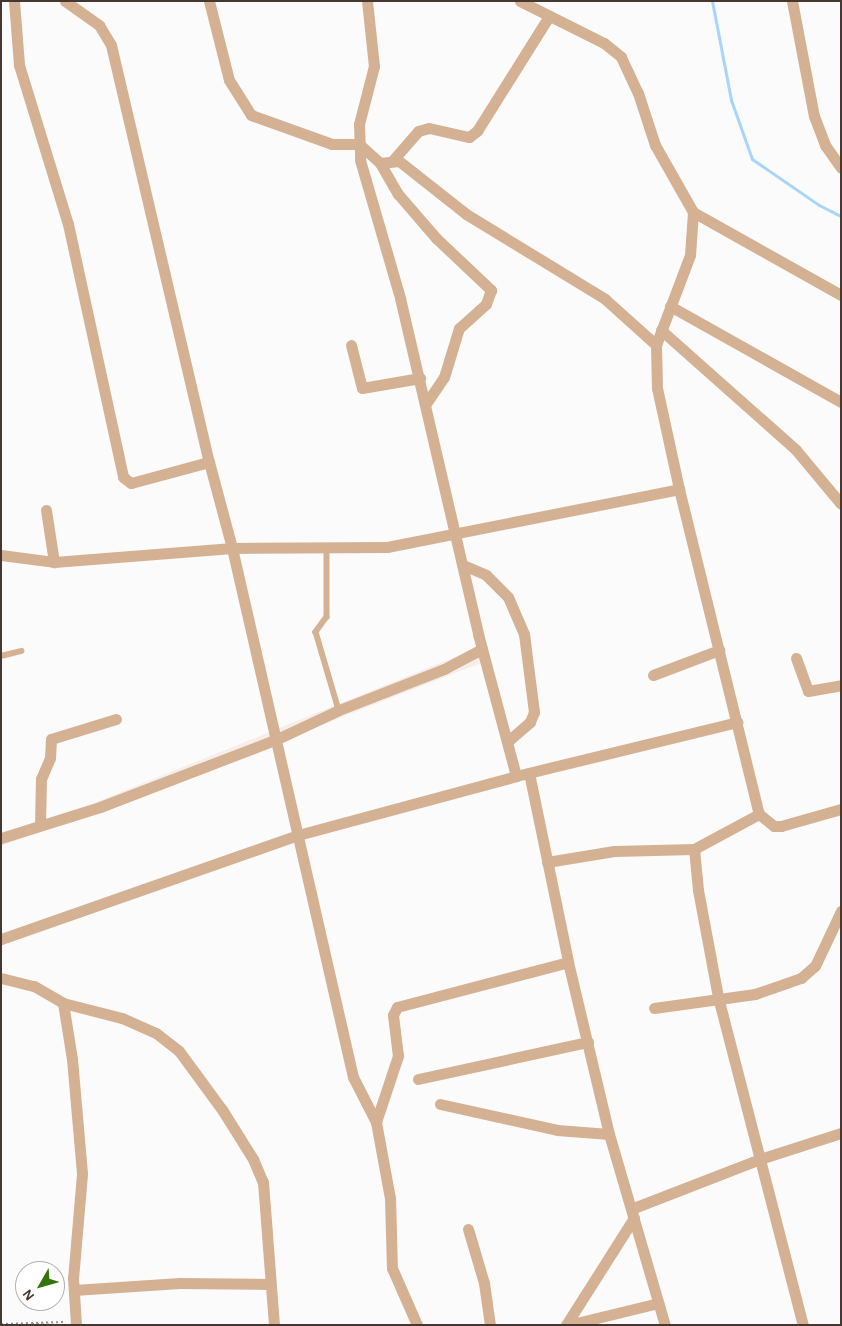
<!DOCTYPE html>
<html>
<head>
<meta charset="utf-8">
<style>
  body { margin:0 }
  #map { position:relative; width:842px; height:1326px; overflow:hidden; background:#fbfbfb; font-family:"Alegreya Sans",sans-serif }
  div>[style] { position:absolute }
  .built>* { inset:0; background:#f7eeea }
  .stream>* { height:3px; margin:-1.5px; padding:0 1.5px; transform-origin:1.5px; border-radius:1.5px; background:#a8d5f9 }
  .path>* { height:2px; margin-top:-1px; transform-origin:0; background:repeating-linear-gradient(90deg,#98908d 0 2.5px,transparent 0 5px) }
  .lane>* { height:5.5px; margin:-2.75px; padding:0 2.75px; transform-origin:2.75px; border-radius:2.75px; background:#d5b194 }
  .street>* { height:11px; margin:-5.5px; padding:0 5.5px; transform-origin:5.5px; border-radius:5.5px; background:#d5b194 }
  span { translate:-50% -50%; white-space:nowrap; text-align:center; line-height:1.15; -webkit-text-stroke:5px #fff; paint-order:stroke }
  .frame { position:absolute; inset:0; border:2px solid #463731; pointer-events:none }
  .north { position:absolute; left:15px; top:1261px; width:50px; height:50px; box-sizing:border-box; background:#fff; border:1px solid #b5afad; border-radius:50%; rotate:232deg; font-size:14px; font-weight:700; line-height:20px; text-align:center; color:#463731 }
  .north::after { content:''; display:block; margin:auto; width:18px; height:22px; background:#34730b; clip-path:polygon(50% 0,100% 100%,50% 72%,0 100%) }
</style>
</head>
<body>
<div id="map">
  <div class="built">
    <i style="clip-path:polygon(477px 648px,481px 663px,98px 812px,1px 846px,1px 833px,94px 803px)"></i>
  </div>
  <div class="stream">
    <i style="left:712px;top:1px;width:101px;rotate:79.1deg"></i>
    <i style="left:731px;top:100px;width:63px;rotate:70.4deg"></i>
    <i style="left:752px;top:159px;width:81px;rotate:34.5deg"></i>
    <i style="left:819px;top:205px;width:25px;rotate:27deg"></i>
  </div>
  <div class="path">
    <i style="left:1px;top:1324px;width:63px;rotate:-1.8deg"></i>
  </div>
  <div class="lane">
    <i style="left:327px;top:548px;width:69px;rotate:90deg"></i>
    <i style="left:327px;top:617px;width:19px;rotate:126deg"></i>
    <i style="left:316px;top:632px;width:81px;rotate:73.6deg"></i>
    <i style="left:1px;top:656px;width:21px;rotate:-14deg"></i>
  </div>
  <div class="street">
    <i style="left:14px;top:1px;width:64px;rotate:85.5deg"></i>
    <i style="left:19px;top:65px;width:166px;rotate:72.9deg"></i>
    <i style="left:68px;top:224px;width:259px;rotate:77.7deg"></i>
    <i style="left:123px;top:477px;width:10px;rotate:37deg"></i>
    <i style="left:131px;top:483px;width:81px;rotate:-15.1deg"></i>
    <i style="left:65px;top:1px;width:42px;rotate:35.2deg"></i>
    <i style="left:99px;top:25px;width:23px;rotate:59deg"></i>
    <i style="left:111px;top:45px;width:428px;rotate:76.8deg"></i>
    <i style="left:209px;top:462px;width:89px;rotate:75deg"></i>
    <i style="left:232px;top:548px;width:543px;rotate:77.12deg"></i>
    <i style="left:353px;top:1077px;width:51px;rotate:62.9deg"></i>
    <i style="left:376px;top:1122px;width:77px;rotate:79.6deg"></i>
    <i style="left:390px;top:1198px;width:70px;rotate:88.4deg"></i>
    <i style="left:392px;top:1268px;width:62px;rotate:66.3deg"></i>
    <i style="left:209px;top:1px;width:81px;rotate:75.8deg"></i>
    <i style="left:229px;top:80px;width:41px;rotate:57.8deg"></i>
    <i style="left:251px;top:115px;width:86px;rotate:19.7deg"></i>
    <i style="left:332px;top:144px;width:27px"></i>
    <i style="left:359px;top:144px;width:28px;rotate:42deg"></i>
    <i style="left:380px;top:163px;width:19px;rotate:-6deg"></i>
    <i style="left:399px;top:161px;width:85px;rotate:38.3deg"></i>
    <i style="left:466px;top:214px;width:163px;rotate:31.4deg"></i>
    <i style="left:605px;top:299px;width:69px;rotate:42deg"></i>
    <i style="left:367px;top:1px;width:65px;rotate:83.9deg"></i>
    <i style="left:374px;top:66px;width:60px;rotate:104.5deg"></i>
    <i style="left:359px;top:124px;width:36px;rotate:88deg"></i>
    <i style="left:360px;top:160px;width:144px;rotate:73.8deg"></i>
    <i style="left:400px;top:298px;width:345px;rotate:76.9deg"></i>
    <i style="left:478px;top:634px;width:147px;rotate:75deg"></i>
    <i style="left:520px;top:1px;width:94px;rotate:26.6deg"></i>
    <i style="left:604px;top:43px;width:22px;rotate:39deg"></i>
    <i style="left:621px;top:57px;width:40px;rotate:65deg"></i>
    <i style="left:638px;top:93px;width:55px;rotate:71.9deg"></i>
    <i style="left:655px;top:145px;width:77px;rotate:60.4deg"></i>
    <i style="left:693px;top:212px;width:43px;rotate:94deg"></i>
    <i style="left:690px;top:255px;width:96px;rotate:110.7deg"></i>
    <i style="left:656px;top:345px;width:43px;rotate:88.7deg"></i>
    <i style="left:657px;top:388px;width:103px;rotate:77.7deg"></i>
    <i style="left:679px;top:489px;width:335px;rotate:76.2deg"></i>
    <i style="left:759px;top:814px;width:74px;rotate:151.7deg"></i>
    <i style="left:694px;top:849px;width:41px;rotate:84.4deg"></i>
    <i style="left:698px;top:890px;width:109px;rotate:79.4deg"></i>
    <i style="left:718px;top:997px;width:339px;rotate:75.5deg"></i>
    <i style="left:792px;top:1px;width:117px;rotate:79.2deg"></i>
    <i style="left:814px;top:116px;width:31px;rotate:69deg"></i>
    <i style="left:825px;top:145px;width:28px;rotate:55deg"></i>
    <i style="left:393px;top:160px;width:38px;rotate:-49deg"></i>
    <i style="left:418px;top:131px;width:11px;rotate:-15deg"></i>
    <i style="left:429px;top:128px;width:41px;rotate:12.7deg"></i>
    <i style="left:469px;top:137px;width:10px;rotate:-37deg"></i>
    <i style="left:477px;top:131px;width:136px;rotate:-57.9deg"></i>
    <i style="left:380px;top:163px;width:36px;rotate:60deg"></i>
    <i style="left:398px;top:194px;width:58px;rotate:49.2deg"></i>
    <i style="left:436px;top:238px;width:76px;rotate:43.4deg"></i>
    <i style="left:491px;top:290px;width:15px;rotate:110deg"></i>
    <i style="left:486px;top:304px;width:36px;rotate:138deg"></i>
    <i style="left:459px;top:328px;width:51px;rotate:107deg"></i>
    <i style="left:444px;top:377px;width:32px;rotate:124deg"></i>
    <i style="left:693px;top:212px;width:170px;rotate:29.3deg"></i>
    <i style="left:670px;top:306px;width:196px;rotate:29.3deg"></i>
    <i style="left:661px;top:330px;width:181px;rotate:41.6deg"></i>
    <i style="left:796px;top:450px;width:70px;rotate:50.2deg"></i>
    <i style="left:351px;top:345px;width:44px;rotate:75.7deg"></i>
    <i style="left:362px;top:388px;width:59px;rotate:-9.8deg"></i>
    <i style="left:46px;top:510px;width:53px;rotate:81.3deg"></i>
    <i style="left:1px;top:555px;width:53px;rotate:7.5deg"></i>
    <i style="left:54px;top:562px;width:179px;rotate:-4.5deg"></i>
    <i style="left:232px;top:548px;width:155px;rotate:-0.4deg"></i>
    <i style="left:387px;top:547px;width:298px;rotate:-11.2deg"></i>
    <i style="left:463px;top:565px;width:25px;rotate:23deg"></i>
    <i style="left:486px;top:575px;width:31px;rotate:45deg"></i>
    <i style="left:508px;top:597px;width:40px;rotate:66.6deg"></i>
    <i style="left:524px;top:634px;width:79px;rotate:82.7deg"></i>
    <i style="left:534px;top:712px;width:11px;rotate:112deg"></i>
    <i style="left:530px;top:722px;width:30px;rotate:139deg"></i>
    <i style="left:796px;top:658px;width:35px;rotate:70deg"></i>
    <i style="left:808px;top:691px;width:34px;rotate:-10deg"></i>
    <i style="left:653px;top:675px;width:71px;rotate:-20.7deg"></i>
    <i style="left:529px;top:773px;width:193px;rotate:78.3deg"></i>
    <i style="left:568px;top:962px;width:177px;rotate:76.6deg"></i>
    <i style="left:609px;top:1134px;width:199px;rotate:73.7deg"></i>
    <i style="left:759px;top:814px;width:19px;rotate:39deg"></i>
    <i style="left:774px;top:826px;width:7px"></i>
    <i style="left:781px;top:826px;width:62px;rotate:-15.8deg"></i>
    <i style="left:40px;top:825px;width:46px;rotate:-88.8deg"></i>
    <i style="left:41px;top:779px;width:23px;rotate:-67deg"></i>
    <i style="left:50px;top:758px;width:19px;rotate:-87deg"></i>
    <i style="left:51px;top:739px;width:68px;rotate:-17.1deg"></i>
    <i style="left:1px;top:838px;width:104px;rotate:-17.4deg"></i>
    <i style="left:100px;top:807px;width:190px;rotate:-21deg"></i>
    <i style="left:277px;top:739px;width:68px;rotate:-25.1deg"></i>
    <i style="left:339px;top:710px;width:113px;rotate:-21.3deg"></i>
    <i style="left:444px;top:669px;width:43px;rotate:-27.8deg"></i>
    <i style="left:547px;top:862px;width:68px;rotate:-9.3deg"></i>
    <i style="left:614px;top:851px;width:80px;rotate:-1.4deg"></i>
    <i style="left:1px;top:939px;width:315px;rotate:-19.3deg"></i>
    <i style="left:298px;top:835px;width:226px;rotate:-15.1deg"></i>
    <i style="left:516px;top:776px;width:228px;rotate:-13.7deg"></i>
    <i style="left:1px;top:978px;width:34px;rotate:14deg"></i>
    <i style="left:34px;top:986px;width:34px;rotate:30deg"></i>
    <i style="left:63px;top:1003px;width:61px;rotate:14.3deg"></i>
    <i style="left:122px;top:1018px;width:37px;rotate:24deg"></i>
    <i style="left:156px;top:1033px;width:29px;rotate:38deg"></i>
    <i style="left:179px;top:1051px;width:74px;rotate:53.7deg"></i>
    <i style="left:223px;top:1111px;width:57px;rotate:58deg"></i>
    <i style="left:253px;top:1159px;width:25px;rotate:67deg"></i>
    <i style="left:263px;top:1182px;width:143px;rotate:85.6deg"></i>
    <i style="left:63px;top:1003px;width:57px;rotate:80.9deg"></i>
    <i style="left:72px;top:1059px;width:115px;rotate:85deg"></i>
    <i style="left:82px;top:1174px;width:104px;rotate:94.9deg"></i>
    <i style="left:73px;top:1278px;width:47px;rotate:86.3deg"></i>
    <i style="left:654px;top:1008px;width:102px;rotate:-7.9deg"></i>
    <i style="left:755px;top:994px;width:49px;rotate:-19.2deg"></i>
    <i style="left:801px;top:978px;width:18px;rotate:-41deg"></i>
    <i style="left:815px;top:966px;width:61px;rotate:-64.7deg"></i>
    <i style="left:418px;top:1079px;width:174px;rotate:-12.3deg"></i>
    <i style="left:440px;top:1104px;width:120px;rotate:12.5deg"></i>
    <i style="left:557px;top:1130px;width:52px;rotate:4.4deg"></i>
    <i style="left:376px;top:1122px;width:70px;rotate:-71.6deg"></i>
    <i style="left:398px;top:1056px;width:41px;rotate:-97deg"></i>
    <i style="left:393px;top:1015px;width:9px;rotate:-63deg"></i>
    <i style="left:397px;top:1007px;width:177px;rotate:-14.7deg"></i>
    <i style="left:631px;top:1209px;width:138px;rotate:-21.2deg"></i>
    <i style="left:760px;top:1159px;width:85px;rotate:-17.8deg"></i>
    <i style="left:468px;top:1229px;width:56px;rotate:73.5deg"></i>
    <i style="left:484px;top:1283px;width:42px;rotate:81.9deg"></i>
    <i style="left:74px;top:1290px;width:106px;rotate:-3.8deg"></i>
    <i style="left:180px;top:1283px;width:90px;rotate:0.6deg"></i>
    <i style="left:566px;top:1325px;width:127px;rotate:-57.6deg"></i>
    <i style="left:568px;top:1325px;width:93px;rotate:-13.7deg"></i>
  </div>
  <div class="frame"></div>
  <div class="north">N</div>
</div>
</body>
</html>
